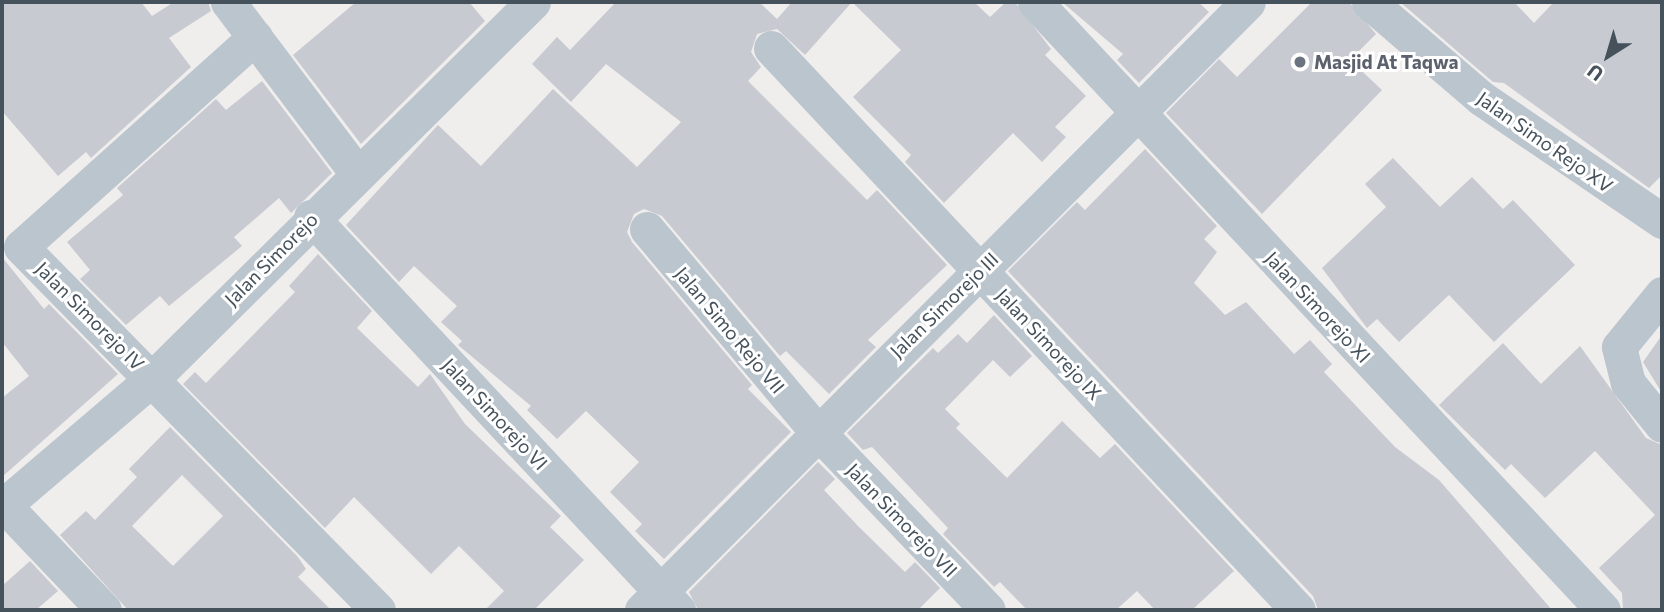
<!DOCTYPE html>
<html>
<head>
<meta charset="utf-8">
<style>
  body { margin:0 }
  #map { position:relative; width:1664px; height:612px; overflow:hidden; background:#f0eded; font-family:Commissioner,sans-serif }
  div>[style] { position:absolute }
  .building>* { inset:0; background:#c7cad0 }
  .street>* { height:35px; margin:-17.5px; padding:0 17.5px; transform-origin:17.5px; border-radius:17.5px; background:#bbc5cd }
  .dots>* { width:19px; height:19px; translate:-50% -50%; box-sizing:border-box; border:4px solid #fff; border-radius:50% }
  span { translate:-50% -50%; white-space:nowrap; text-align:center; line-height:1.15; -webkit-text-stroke:6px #fff; paint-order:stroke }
  .worship-label { font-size:19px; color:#5b616d; font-weight:700 }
  .left { translate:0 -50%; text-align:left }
  .street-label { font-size:19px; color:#45525c }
  .frame { position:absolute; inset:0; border:4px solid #45525c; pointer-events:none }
  .north { position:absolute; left:1573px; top:21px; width:70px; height:70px; -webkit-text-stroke:5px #fff; paint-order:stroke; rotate:217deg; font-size:19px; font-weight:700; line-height:28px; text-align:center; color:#45525c }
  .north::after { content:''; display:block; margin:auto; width:24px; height:32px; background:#45525c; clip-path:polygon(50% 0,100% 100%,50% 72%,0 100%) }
</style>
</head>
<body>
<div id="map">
  <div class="building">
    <i style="clip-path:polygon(2px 2px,141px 2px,152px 16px,174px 2px,208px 2px,211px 11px,169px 38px,191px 67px,91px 158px,86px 152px,58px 176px,2px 111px)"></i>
    <i style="clip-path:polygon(356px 2px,469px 2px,485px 21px,361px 144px,293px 55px)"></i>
    <i style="clip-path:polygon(616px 2px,759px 2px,777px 19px,792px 2px,974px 2px,990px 17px,1006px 2px,1015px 2px,1051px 49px,1045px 55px,1086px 96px,1055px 127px,1066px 137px,1042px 162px,1013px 133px,944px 203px,905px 162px,911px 155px,853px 97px,901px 50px,852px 2px,805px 55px,777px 29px,757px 34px,751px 52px,761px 67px,748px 81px,867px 200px,877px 190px,947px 265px,868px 340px,876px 347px,829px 394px,786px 351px,780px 356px,662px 216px,644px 209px,634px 214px,627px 232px,632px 242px,752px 385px,748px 389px,791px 432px,664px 559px,635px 531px,642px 524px,610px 492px,639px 462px,586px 411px,557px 439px,527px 410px,531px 406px,458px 345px,462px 341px,441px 322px,457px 306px,414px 266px,399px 282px,346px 225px,438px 125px,481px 166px,553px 89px,637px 167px,681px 122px,606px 64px,571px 102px,532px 64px,557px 37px,570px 50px)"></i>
    <i style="clip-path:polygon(1062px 2px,1198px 2px,1209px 12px,1139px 83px,1117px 60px,1123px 54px)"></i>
    <i style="clip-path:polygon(1312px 2px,1349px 2px,1376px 34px,1350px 60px,1382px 90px,1262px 214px,1166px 113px,1219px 59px,1237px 77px)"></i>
    <i style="clip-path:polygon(1400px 2px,1514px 2px,1534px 23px,1554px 2px,1662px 2px,1662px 175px,1649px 188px,1504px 83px,1493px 82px)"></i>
    <i style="clip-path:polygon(262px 81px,332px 173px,291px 213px,279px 198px,234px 237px,242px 246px,169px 306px,160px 296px,126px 325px,80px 279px,90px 270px,67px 242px,123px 195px,117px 188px,216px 99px,226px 110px)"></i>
    <i style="clip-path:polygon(1145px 149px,1217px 226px,1204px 239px,1217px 252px,1194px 283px,1225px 315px,1246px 302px,1294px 354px,1310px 340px,1332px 364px,1324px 372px,1395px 447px,1439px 480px,1552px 610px,1318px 610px,1313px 596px,1008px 271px,1077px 202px,1085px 210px)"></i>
    <i style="clip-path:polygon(1393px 158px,1440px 207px,1472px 177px,1503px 209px,1513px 200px,1575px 265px,1494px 342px,1449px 295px,1399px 342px,1377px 319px,1367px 328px,1322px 268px,1386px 207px,1365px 184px)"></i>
    <i style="clip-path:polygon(318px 254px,372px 311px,357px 328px,418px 387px,430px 374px,465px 424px,561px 516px,550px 527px,584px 560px,534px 610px,485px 610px,504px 591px,459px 546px,431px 574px,354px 497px,325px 528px,183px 384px,195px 372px,206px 383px,295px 292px,289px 286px)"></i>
    <i style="clip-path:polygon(2px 257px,44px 309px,49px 304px,118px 374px,2px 477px,2px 398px,29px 376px,2px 342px)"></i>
    <i style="clip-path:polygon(994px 315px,1032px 356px,1010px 377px,993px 360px,945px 409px,960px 424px,956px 428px,1007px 478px,1062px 421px,1100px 458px,1115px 444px,1234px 571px,1192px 610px,1155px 610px,1137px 591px,1116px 610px,1027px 610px,1000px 582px,994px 587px,943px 534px,948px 528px,872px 447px,863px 450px,847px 433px,933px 348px,938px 353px,958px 334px,967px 343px)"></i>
    <i style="clip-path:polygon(1662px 335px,1662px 393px,1643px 362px)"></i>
    <i style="clip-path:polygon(1503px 343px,1541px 384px,1580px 346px,1646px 438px,1662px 445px,1662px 610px,1623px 610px,1622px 593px,1599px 568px,1655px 515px,1595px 451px,1545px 498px,1511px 464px,1505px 470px,1439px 405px)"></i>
    <i style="clip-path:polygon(evenodd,170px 427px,298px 557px,306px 569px,298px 577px,331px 610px,128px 610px,60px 535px,86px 511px,95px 520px,137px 477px,129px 469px,170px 427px,182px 475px,223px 516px,173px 566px,132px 526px,182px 475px)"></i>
    <i style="clip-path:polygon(818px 462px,835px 479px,824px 490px,858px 526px,905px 572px,915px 562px,940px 588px,918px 610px,698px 610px,689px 592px)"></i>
    <i style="clip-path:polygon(30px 561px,58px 591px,36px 610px,2px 610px,2px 586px)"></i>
  </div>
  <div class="street">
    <i style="left:228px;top:2px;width:214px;rotate:53deg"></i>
    <i style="left:1035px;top:2px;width:832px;rotate:46.95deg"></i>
    <i style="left:1369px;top:2px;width:148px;rotate:40.6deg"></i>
    <i style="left:1481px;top:98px;width:219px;rotate:34.2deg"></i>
    <i style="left:255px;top:37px;width:314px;rotate:138.1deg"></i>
    <i style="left:21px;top:247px;width:509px;rotate:45.48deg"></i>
    <i style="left:771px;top:48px;width:770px;rotate:46.84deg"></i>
    <i style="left:311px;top:217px;width:538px;rotate:46.96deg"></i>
    <i style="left:647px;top:229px;width:261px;rotate:50deg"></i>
    <i style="left:815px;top:429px;width:250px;rotate:46.3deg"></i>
    <i style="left:1662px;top:294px;width:68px;rotate:129.1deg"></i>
    <i style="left:1619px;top:347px;width:37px;rotate:76deg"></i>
    <i style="left:1628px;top:383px;width:54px;rotate:51deg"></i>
    <i style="left:2px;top:503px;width:148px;rotate:46.4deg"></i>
    <i style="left:2px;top:507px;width:197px;rotate:-40.5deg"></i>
    <i style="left:152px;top:379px;width:536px;rotate:-44.7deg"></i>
    <i style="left:642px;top:610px;width:858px;rotate:-45.09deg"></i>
  </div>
  <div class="dots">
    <i style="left:1300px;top:62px;background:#6b7280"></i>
  </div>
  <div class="worship-label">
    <span class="left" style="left:1314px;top:62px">Masjid At Taqwa</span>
  </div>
  <div class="street-label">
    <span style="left:1545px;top:142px;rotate:35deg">Jalan Simo Rejo XV</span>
    <span style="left:271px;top:259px;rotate:-45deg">Jalan Simorejo</span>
    <span style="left:944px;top:305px;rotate:-44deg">Jalan Simorejo III</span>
    <span style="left:1318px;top:307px;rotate:47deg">Jalan Simorejo XI</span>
    <span style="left:90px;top:316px;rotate:45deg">Jalan Simorejo IV</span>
    <span style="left:730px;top:330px;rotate:50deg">Jalan Simo Rejo VII</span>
    <span style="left:1049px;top:344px;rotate:47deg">Jalan Simorejo IX</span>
    <span style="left:495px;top:414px;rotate:47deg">Jalan Simorejo VI</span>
    <span style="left:902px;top:520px;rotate:46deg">Jalan Simorejo VII</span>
  </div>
  <div class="frame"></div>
  <div class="north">U</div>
</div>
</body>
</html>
